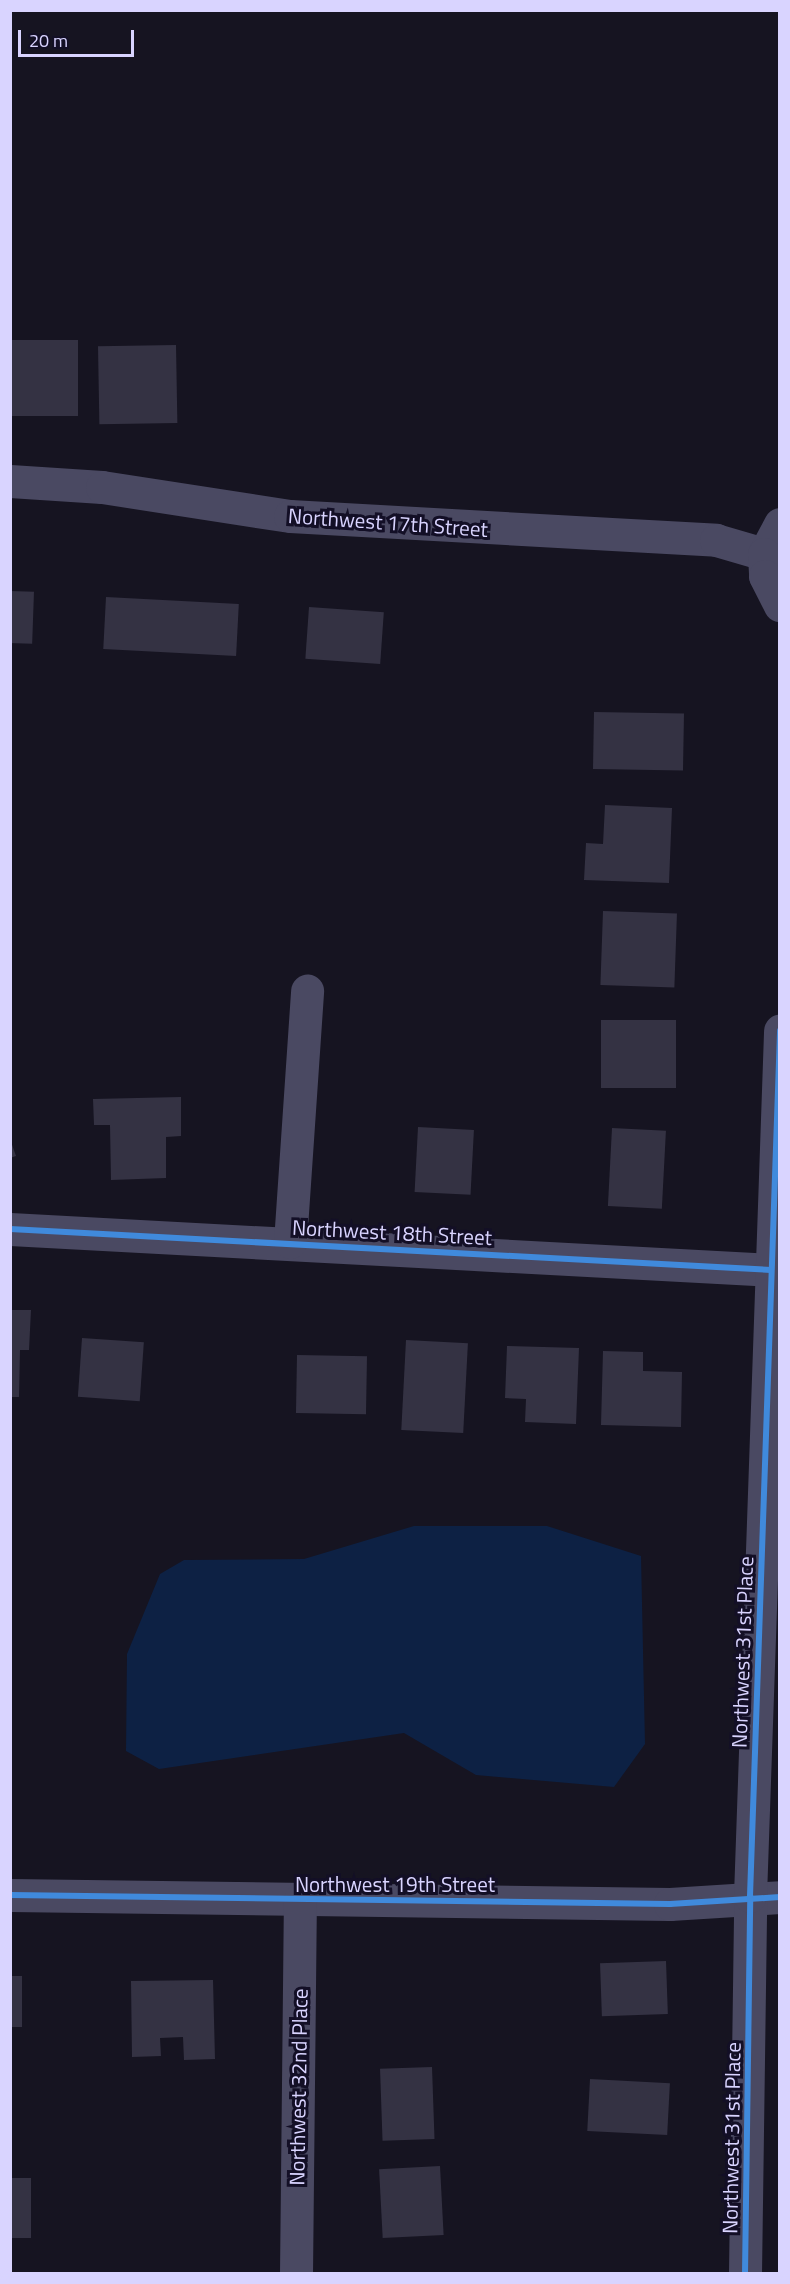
<!DOCTYPE html>
<html>
<head>
<meta charset="utf-8">
<style>
  body { margin:0 }
  #map { position:relative; width:790px; height:2284px; overflow:hidden; background:#161421; font-family:"Titillium Web",sans-serif }
  div>[style] { position:absolute }
  .water>* { inset:0; background:#0d2144 }
  .building>* { inset:0; background:#343243; transform-origin:0 0 }
  .street>* { height:33px; margin:-16.5px; padding:0 16.5px; transform-origin:16.5px; border-radius:16.5px; background:#4a4962 }
  .cycleway>* { height:6px; margin:-3px; padding:0 3px; transform-origin:3px; border-radius:3px; background:#408adc }
  span { translate:-50% -50%; white-space:nowrap; text-align:center; line-height:1.15; -webkit-text-stroke:6px #130f26; paint-order:stroke }
  .street-label { font-size:21px; color:#d9d4ff }
  .frame { position:absolute; inset:0; border:12px solid #d9d4ff; pointer-events:none }
  .scale { position:absolute; left:18px; top:30px; width:116px; height:27px; box-sizing:border-box; border:3px solid #d9d4ff; border-top:0; padding-left:8px; font-size:18px; line-height:21px; white-space:nowrap; color:#d9d4ff; -webkit-text-stroke:4px #130f26; paint-order:stroke }
</style>
</head>
<body>
<div id="map">
  <div class="water">
    <i style="clip-path:polygon(414px 1526px,547px 1526px,641px 1556px,645px 1744px,614px 1787px,476px 1775px,404px 1733px,159px 1769px,126px 1751px,127px 1654px,160px 1574px,184px 1560px,304px 1559px)"></i>
  </div>
  <div class="building">
    <i style="left:10px;top:340px;width:68px;height:76px"></i>
    <i style="left:176px;top:345px;width:78px;height:78px;rotate:89deg"></i>
    <i style="left:10px;top:591px;width:24px;height:52px;rotate:2deg"></i>
    <i style="left:106px;top:597px;width:133px;height:52px;rotate:3deg"></i>
    <i style="left:309px;top:607px;width:75px;height:52px;rotate:4deg"></i>
    <i style="left:594px;top:712px;width:90px;height:57px;rotate:1deg"></i>
    <i style="clip-path:polygon(605px 805px,672px 808px,669px 883px,584px 880px,586px 843px,603px 844px)"></i>
    <i style="left:603px;top:911px;width:74px;height:74px;rotate:2deg"></i>
    <i style="left:601px;top:1020px;width:75px;height:68px"></i>
    <i style="clip-path:polygon(181px 1097px,181px 1136px,166px 1137px,166px 1178px,111px 1180px,110px 1125px,94px 1125px,93px 1099px)"></i>
    <i style="left:418px;top:1127px;width:56px;height:65px;rotate:3deg"></i>
    <i style="left:612px;top:1128px;width:54px;height:78px;rotate:3deg"></i>
    <i style="clip-path:polygon(10px 1139px,16px 1156px,10px 1158px)"></i>
    <i style="clip-path:polygon(10px 1310px,31px 1310px,29px 1350px,20px 1350px,19px 1397px,10px 1397px)"></i>
    <i style="left:82px;top:1338px;width:62px;height:59px;rotate:4deg"></i>
    <i style="left:406px;top:1340px;width:62px;height:90px;rotate:3deg"></i>
    <i style="clip-path:polygon(507px 1346px,579px 1348px,576px 1424px,525px 1422px,526px 1399px,505px 1398px)"></i>
    <i style="clip-path:polygon(603px 1351px,643px 1352px,643px 1371px,682px 1372px,681px 1427px,601px 1425px)"></i>
    <i style="left:297px;top:1355px;width:70px;height:58px;rotate:1deg"></i>
    <i style="left:666px;top:1961px;width:53px;height:66px;rotate:88deg"></i>
    <i style="left:10px;top:1976px;width:12px;height:51px"></i>
    <i style="clip-path:polygon(213px 1980px,215px 2059px,184px 2060px,183px 2037px,160px 2038px,161px 2056px,132px 2057px,131px 1981px)"></i>
    <i style="left:432px;top:2067px;width:72px;height:52px;rotate:88deg"></i>
    <i style="left:590px;top:2079px;width:80px;height:52px;rotate:3deg"></i>
    <i style="left:440px;top:2166px;width:69px;height:61px;rotate:87deg"></i>
    <i style="left:10px;top:2178px;width:21px;height:60px"></i>
  </div>
  <div class="street">
    <i style="left:10px;top:481px;width:92px;rotate:3.7deg"></i>
    <i style="left:102px;top:487px;width:190px;rotate:8.8deg"></i>
    <i style="left:290px;top:516px;width:427px;rotate:3.2deg"></i>
    <i style="left:716px;top:540px;width:50px;rotate:16.3deg"></i>
    <i style="left:780px;top:524px;width:34px;rotate:118deg"></i>
    <i style="left:764px;top:554px;width:22px;rotate:87deg"></i>
    <i style="left:765px;top:576px;width:33px;rotate:63deg"></i>
    <i style="left:10px;top:1229px;width:762px;rotate:3.08deg"></i>
    <i style="left:290px;top:1242px;width:252px;rotate:-86.1deg"></i>
    <i style="left:10px;top:1895px;width:660px;rotate:0.78deg"></i>
    <i style="left:670px;top:1904px;width:110px;rotate:-3.6deg"></i>
    <i style="left:296px;top:2274px;width:374px;rotate:-89.4deg"></i>
    <i style="left:745px;top:2274px;width:378px;rotate:-89.2deg"></i>
    <i style="left:750px;top:1896px;width:866px;rotate:-88.01deg"></i>
  </div>
  <div class="cycleway">
    <i style="left:10px;top:1229px;width:762px;rotate:3.08deg"></i>
    <i style="left:10px;top:1895px;width:660px;rotate:0.78deg"></i>
    <i style="left:670px;top:1904px;width:110px;rotate:-3.6deg"></i>
    <i style="left:745px;top:2274px;width:378px;rotate:-89.2deg"></i>
    <i style="left:750px;top:1896px;width:866px;rotate:-88.01deg"></i>
  </div>
  <div class="street-label">
    <span style="left:388px;top:522px;rotate:4deg">Northwest 17th Street</span>
    <span style="left:392px;top:1232px;rotate:3deg">Northwest 18th Street</span>
    <span style="left:742px;top:1652px;rotate:-88deg">Northwest 31st Place</span>
    <span style="left:395px;top:1884px">Northwest 19th Street</span>
    <span style="left:298px;top:2087px;rotate:-89deg">Northwest 32nd Place</span>
    <span style="left:731px;top:2138px;rotate:-89deg">Northwest 31st Place</span>
  </div>
  <div class="frame"></div>
  <div class="scale">20 m</div>
</div>
</body>
</html>
